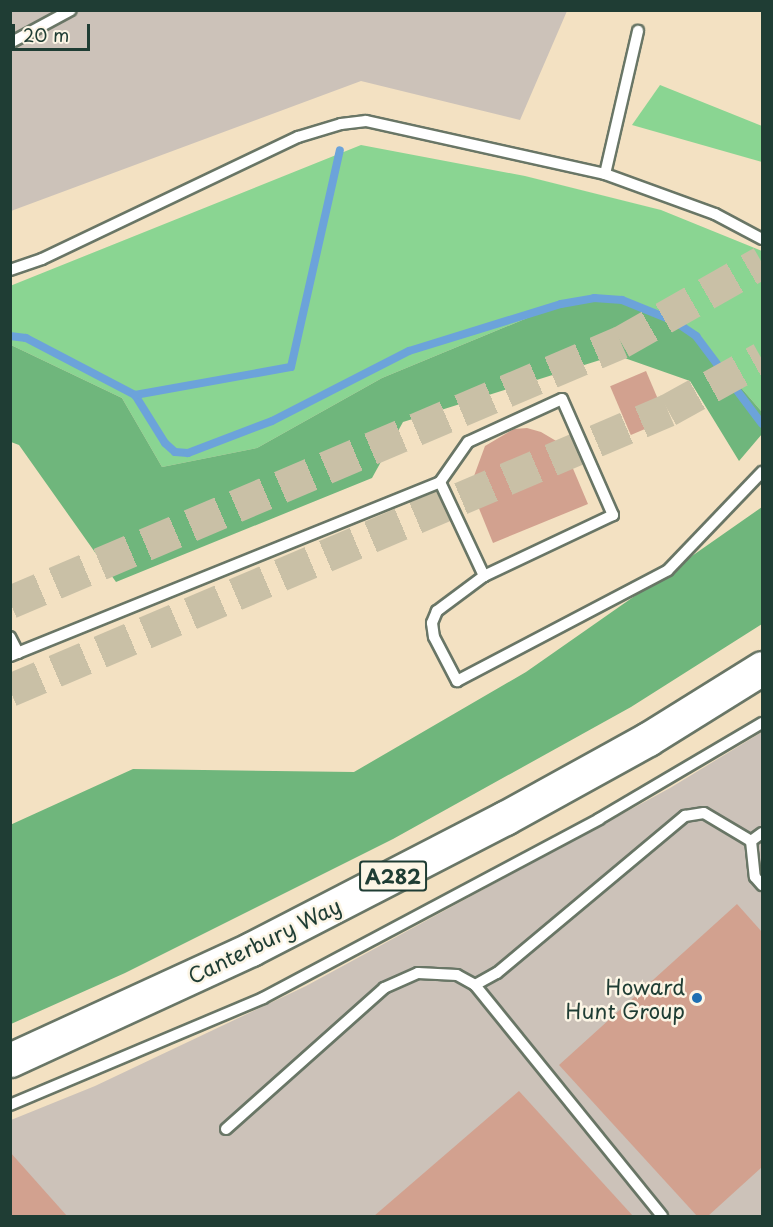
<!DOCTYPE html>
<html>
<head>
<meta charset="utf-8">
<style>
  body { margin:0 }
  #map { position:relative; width:773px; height:1227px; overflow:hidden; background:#f3e1c2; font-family:"Playpen Sans",sans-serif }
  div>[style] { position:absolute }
  .industrial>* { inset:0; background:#ccc2b9 }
  .green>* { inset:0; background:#8ad592 }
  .forest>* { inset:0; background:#6fb67c }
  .stream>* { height:8px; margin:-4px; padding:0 4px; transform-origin:4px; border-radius:4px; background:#6ca3da }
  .building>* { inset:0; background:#d2a18f; transform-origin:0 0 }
  .trunk-tunnel>* { height:33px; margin-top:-16.5px; transform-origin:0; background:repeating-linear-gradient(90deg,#c9c0a6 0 33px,transparent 0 49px) }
  .roads { filter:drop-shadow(2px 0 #697666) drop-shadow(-2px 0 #697666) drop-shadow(0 2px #697666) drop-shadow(0 -2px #697666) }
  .service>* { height:10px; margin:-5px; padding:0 5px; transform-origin:5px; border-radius:5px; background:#fff }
  .trunk>* { height:33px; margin:-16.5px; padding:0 16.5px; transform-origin:16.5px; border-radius:16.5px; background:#fff }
  .dots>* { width:16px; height:16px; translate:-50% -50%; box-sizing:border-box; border:3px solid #fcf5e5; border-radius:50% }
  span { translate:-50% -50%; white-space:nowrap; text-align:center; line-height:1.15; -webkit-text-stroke:5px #fcf5e5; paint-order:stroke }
  .shield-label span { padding:2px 4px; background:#fcf5e5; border:2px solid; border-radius:4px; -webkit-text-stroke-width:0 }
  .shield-label { font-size:20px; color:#1f3d34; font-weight:700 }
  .street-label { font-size:21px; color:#1f3d34 }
  .poi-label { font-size:21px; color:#1f3d34 }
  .right { translate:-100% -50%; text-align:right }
  .frame { position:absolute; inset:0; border:12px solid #1f3d34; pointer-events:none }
  .scale { position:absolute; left:12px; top:24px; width:78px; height:27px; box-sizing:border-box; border:3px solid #1f3d34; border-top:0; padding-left:8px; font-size:18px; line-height:21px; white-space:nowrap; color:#1f3d34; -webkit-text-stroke:4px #fcf5e5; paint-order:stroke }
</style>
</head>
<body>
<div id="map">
  <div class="industrial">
    <i style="clip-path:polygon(11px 11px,567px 11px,520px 120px,361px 81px,11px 211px)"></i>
    <i style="clip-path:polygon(762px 732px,762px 1216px,11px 1216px,11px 1120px,95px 1086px,306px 986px,670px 788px)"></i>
  </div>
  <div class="green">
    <i style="clip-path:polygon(660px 85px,762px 126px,762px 162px,632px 125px)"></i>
    <i style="clip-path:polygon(361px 145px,525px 176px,661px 210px,762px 251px,762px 412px,681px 318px,594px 298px,561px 304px,382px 378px,257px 448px,162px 467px,122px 398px,11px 345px,10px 286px)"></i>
  </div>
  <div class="forest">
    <i style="clip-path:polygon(594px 298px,622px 300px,681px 318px,762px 412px,762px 434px,739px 461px,690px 381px,616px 355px,403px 422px,372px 478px,116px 582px,19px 445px,11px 442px,11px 345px,122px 398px,162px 467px,257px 448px,382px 378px,561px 304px)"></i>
    <i style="clip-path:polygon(762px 507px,762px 624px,631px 707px,393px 839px,125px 973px,11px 1024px,10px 825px,133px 769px,354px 772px,526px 672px)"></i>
  </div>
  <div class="stream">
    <i style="left:10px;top:336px;width:16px;rotate:7deg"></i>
    <i style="left:26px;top:338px;width:123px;rotate:27.6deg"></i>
    <i style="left:135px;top:395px;width:57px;rotate:58deg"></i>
    <i style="left:165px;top:443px;width:13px;rotate:42deg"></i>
    <i style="left:175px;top:452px;width:13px;rotate:4deg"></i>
    <i style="left:188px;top:453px;width:90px;rotate:-20.9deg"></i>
    <i style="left:272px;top:421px;width:154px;rotate:-27.1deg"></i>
    <i style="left:409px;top:351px;width:159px;rotate:-17.2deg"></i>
    <i style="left:561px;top:304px;width:34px;rotate:-10deg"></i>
    <i style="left:594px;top:298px;width:28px;rotate:4deg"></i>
    <i style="left:622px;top:300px;width:56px;rotate:22deg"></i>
    <i style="left:674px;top:321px;width:27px;rotate:34deg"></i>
    <i style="left:696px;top:336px;width:110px;rotate:53.1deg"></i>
    <i style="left:135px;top:395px;width:158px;rotate:-10.2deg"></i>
    <i style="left:291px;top:367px;width:222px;rotate:-77.3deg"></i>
  </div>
  <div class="building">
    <i style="left:646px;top:371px;width:53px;height:39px;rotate:67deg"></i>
    <i style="clip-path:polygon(527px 428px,541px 432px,563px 445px,588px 504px,493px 543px,467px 479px,474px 476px,485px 446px,514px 429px)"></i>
    <i style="clip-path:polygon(737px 904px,762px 932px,762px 1167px,708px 1216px,697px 1216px,559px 1065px)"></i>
    <i style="clip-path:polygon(519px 1091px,633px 1216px,374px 1216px)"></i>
    <i style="clip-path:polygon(10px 1152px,67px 1216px,10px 1216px)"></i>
  </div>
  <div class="trunk-tunnel">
    <i style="left:10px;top:602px;width:664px;rotate:-23.05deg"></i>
    <i style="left:621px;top:342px;width:162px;rotate:-29.6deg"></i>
    <i style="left:10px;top:690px;width:715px;rotate:-23.05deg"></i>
    <i style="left:668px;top:410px;width:107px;rotate:-29deg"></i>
  </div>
  <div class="roads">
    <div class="service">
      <i style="left:10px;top:43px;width:69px;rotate:-28.4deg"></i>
      <i style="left:605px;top:174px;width:147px;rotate:-77deg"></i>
      <i style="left:10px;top:270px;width:34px;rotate:-19deg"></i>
      <i style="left:42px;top:259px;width:284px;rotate:-25.5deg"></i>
      <i style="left:298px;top:137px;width:45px;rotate:-16.8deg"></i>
      <i style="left:341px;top:124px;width:25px;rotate:-7deg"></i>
      <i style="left:366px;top:121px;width:245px;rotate:12.5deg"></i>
      <i style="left:605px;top:174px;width:117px;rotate:20deg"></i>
      <i style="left:715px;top:214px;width:53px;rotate:28deg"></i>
      <i style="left:440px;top:482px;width:49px;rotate:-55deg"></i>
      <i style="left:468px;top:442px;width:103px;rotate:-24.6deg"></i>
      <i style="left:562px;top:399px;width:127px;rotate:66.3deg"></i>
      <i style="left:613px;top:515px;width:143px;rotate:154.7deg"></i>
      <i style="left:10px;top:637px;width:18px;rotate:63deg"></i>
      <i style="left:10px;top:656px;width:464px;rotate:-22deg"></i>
      <i style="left:440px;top:482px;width:104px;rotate:64.9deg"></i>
      <i style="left:484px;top:576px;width:59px;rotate:143.3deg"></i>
      <i style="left:437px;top:611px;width:13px;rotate:113deg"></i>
      <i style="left:432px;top:623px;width:14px;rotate:82deg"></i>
      <i style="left:434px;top:637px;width:50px;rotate:62.4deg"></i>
      <i style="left:457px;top:681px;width:238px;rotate:-27.7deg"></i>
      <i style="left:668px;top:570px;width:136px;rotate:-46.2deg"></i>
      <i style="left:762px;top:833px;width:14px;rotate:144deg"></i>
      <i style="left:751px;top:841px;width:36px;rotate:84deg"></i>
      <i style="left:755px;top:877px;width:11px;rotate:49deg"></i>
      <i style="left:475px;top:985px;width:25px;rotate:-29deg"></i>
      <i style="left:497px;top:973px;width:245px;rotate:-39.9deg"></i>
      <i style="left:685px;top:816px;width:19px;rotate:-9deg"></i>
      <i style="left:704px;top:813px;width:55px;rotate:30.8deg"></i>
      <i style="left:10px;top:1105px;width:275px;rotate:-22.9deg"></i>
      <i style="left:263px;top:998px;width:381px;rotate:-28deg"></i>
      <i style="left:599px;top:819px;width:189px;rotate:-30.5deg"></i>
      <i style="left:226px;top:1129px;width:212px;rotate:-41.7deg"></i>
      <i style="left:384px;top:988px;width:37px;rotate:-24deg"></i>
      <i style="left:418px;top:973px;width:39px;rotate:3deg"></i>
      <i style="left:457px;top:975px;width:21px;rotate:29deg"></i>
      <i style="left:475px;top:985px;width:297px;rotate:51deg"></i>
    </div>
    <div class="trunk">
      <i style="left:10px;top:1060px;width:265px;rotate:-24.7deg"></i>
      <i style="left:251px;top:949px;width:286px;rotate:-27.3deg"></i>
      <i style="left:505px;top:818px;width:163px;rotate:-28.9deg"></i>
      <i style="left:648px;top:739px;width:134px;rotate:-31.9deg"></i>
    </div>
  </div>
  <div class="dots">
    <i style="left:697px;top:998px;background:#1f6fb2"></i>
  </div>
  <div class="shield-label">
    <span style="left:393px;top:876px">A282</span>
  </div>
  <div class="street-label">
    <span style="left:264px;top:940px;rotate:-26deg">Canterbury Way</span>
  </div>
  <div class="poi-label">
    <span class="right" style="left:685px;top:998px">Howard<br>Hunt Group</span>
  </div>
  <div class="frame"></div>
  <div class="scale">20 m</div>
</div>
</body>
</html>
